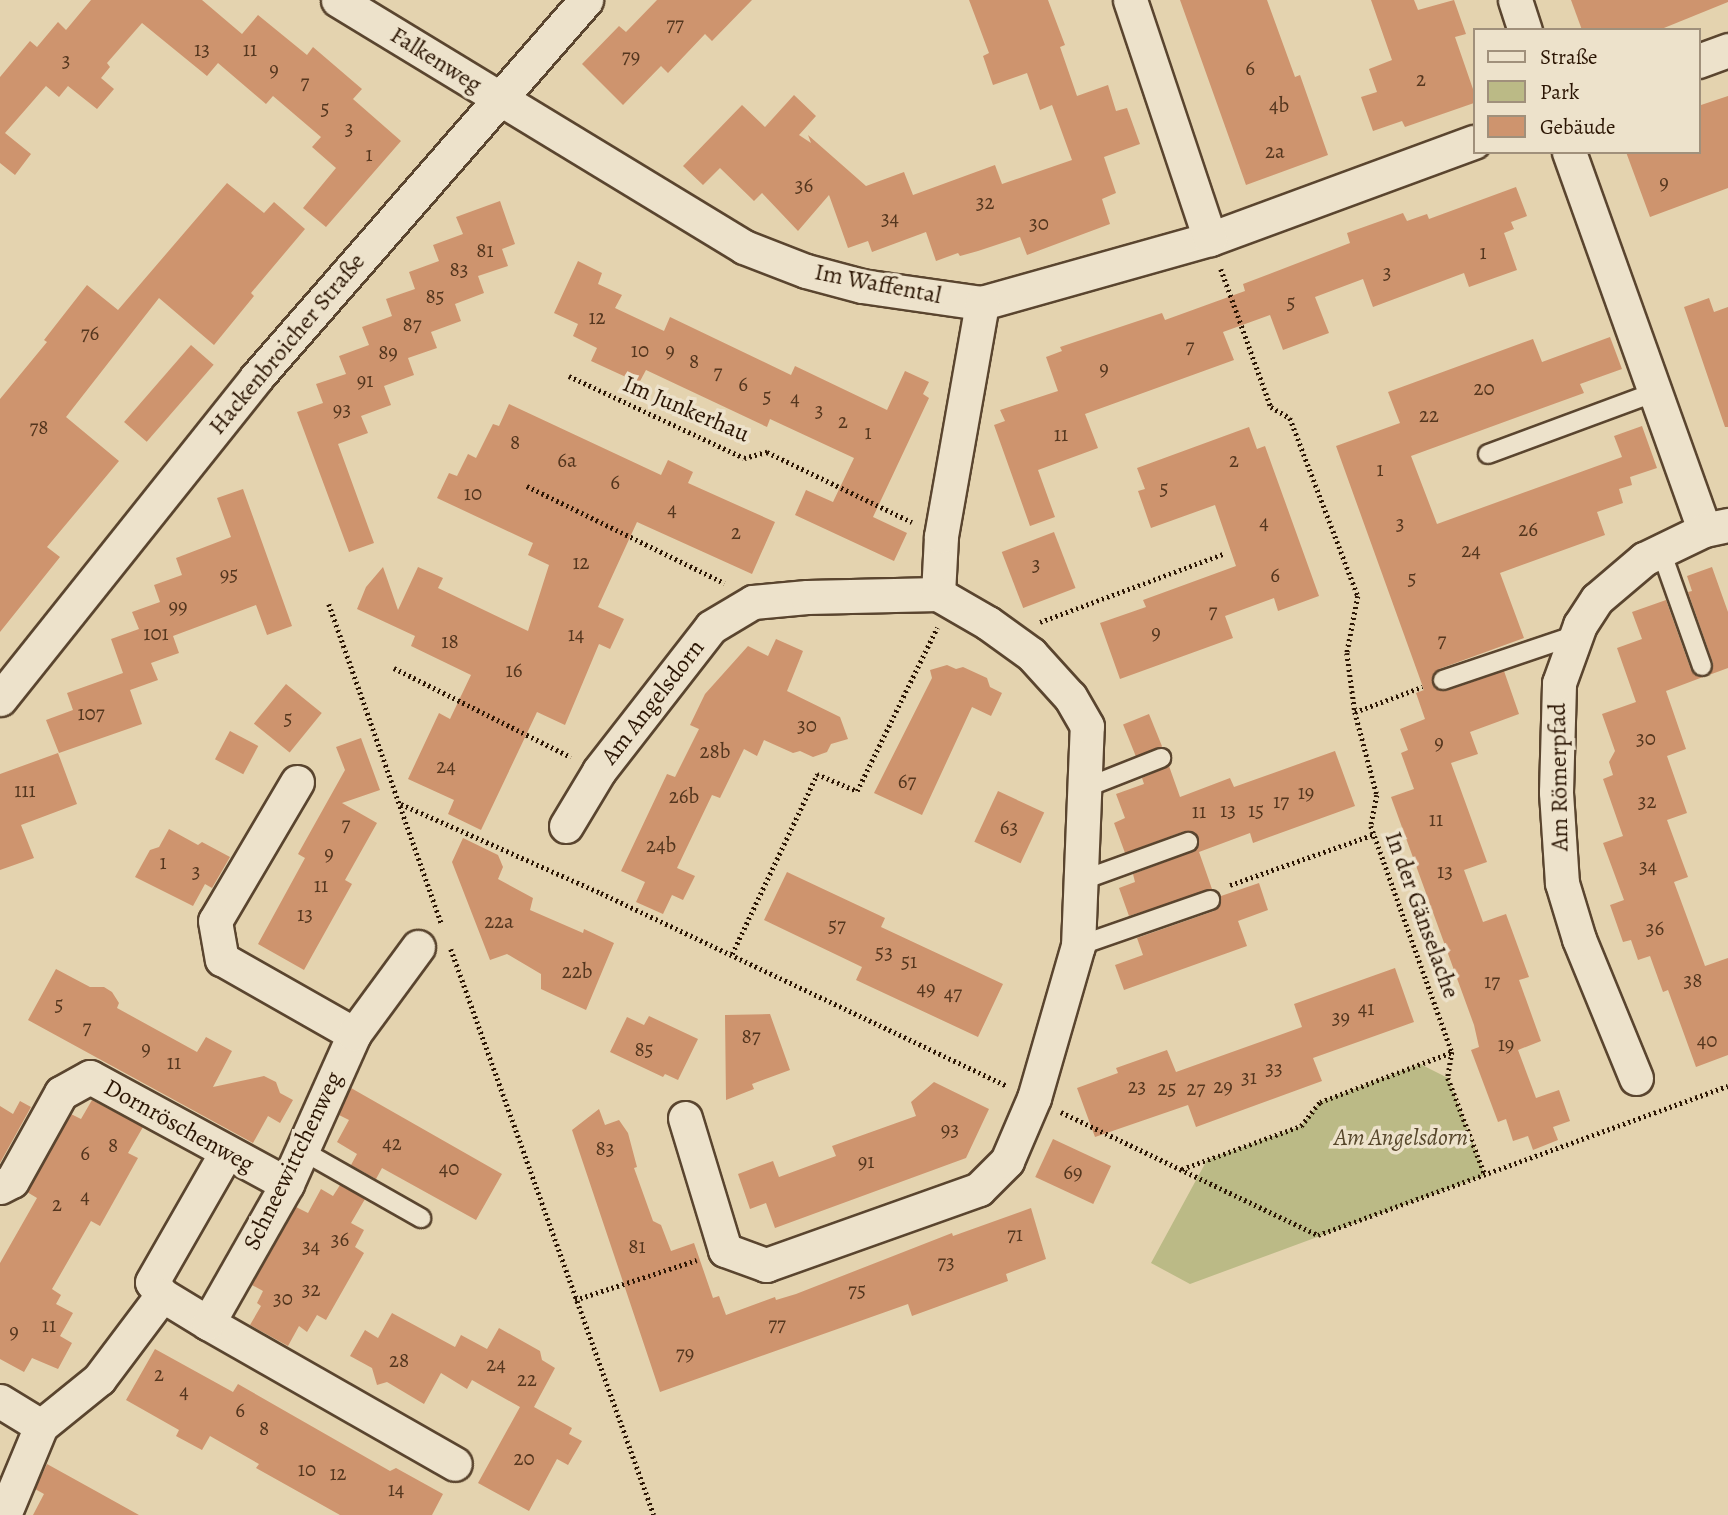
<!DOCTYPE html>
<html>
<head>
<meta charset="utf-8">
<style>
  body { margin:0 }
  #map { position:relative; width:1728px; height:1515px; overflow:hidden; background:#e4d3af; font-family:Alegreya,serif }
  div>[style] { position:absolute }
  .green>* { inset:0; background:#bbba86 }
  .building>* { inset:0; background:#ce946e; transform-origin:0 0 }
  .path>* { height:4.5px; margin-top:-2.25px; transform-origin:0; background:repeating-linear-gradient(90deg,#2c1604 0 2px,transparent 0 5.5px) }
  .roads { filter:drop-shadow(2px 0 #5a452f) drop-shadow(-2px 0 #5a452f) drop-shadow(0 2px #5a452f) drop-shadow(0 -2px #5a452f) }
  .lane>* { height:18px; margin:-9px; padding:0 9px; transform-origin:9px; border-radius:9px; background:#ede2cb }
  .street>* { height:33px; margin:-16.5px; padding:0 16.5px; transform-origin:16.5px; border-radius:16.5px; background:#ede2cb }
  span { translate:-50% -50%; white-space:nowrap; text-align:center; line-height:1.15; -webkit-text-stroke:7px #ede2cb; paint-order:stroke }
  .number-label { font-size:21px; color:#54361e }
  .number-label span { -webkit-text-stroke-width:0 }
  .street-label { font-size:24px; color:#2c1604 }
  .park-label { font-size:24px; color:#57472b; font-style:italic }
  .legend { position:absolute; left:1473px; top:28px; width:228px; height:126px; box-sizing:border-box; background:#ede2cb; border:2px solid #a0907b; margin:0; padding:9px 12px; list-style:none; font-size:21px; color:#2c1604 }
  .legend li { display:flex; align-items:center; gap:14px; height:35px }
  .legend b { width:35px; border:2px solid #a0907b }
</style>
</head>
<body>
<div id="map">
  <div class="green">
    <i style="clip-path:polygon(1420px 1064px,1448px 1078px,1485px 1175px,1190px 1284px,1151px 1263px,1207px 1160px,1301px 1126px,1320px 1102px)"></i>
  </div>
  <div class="building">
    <i style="clip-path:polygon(91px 0,202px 0,242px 34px,258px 15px,307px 55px,313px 47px,362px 89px,353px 99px,401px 141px,326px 227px,303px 208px,336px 168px,312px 147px,321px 137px,273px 96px,266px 104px,218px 63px,207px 76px,142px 23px,107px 63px,110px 67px,101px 78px,114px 89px,97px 109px,68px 86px,59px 97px,46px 86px,5px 133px,31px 154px,15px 175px,0 163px,0 77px,30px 41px,37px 47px,58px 22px,66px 30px)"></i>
    <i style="clip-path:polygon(657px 0,752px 0,712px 41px,705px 34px,668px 73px,661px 66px,623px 105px,582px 64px,619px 26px,626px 32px)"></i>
    <i style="clip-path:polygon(969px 0,1048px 0,1065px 45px,1060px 47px,1077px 96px,1108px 85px,1116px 111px,1127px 108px,1140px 144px,1104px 157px,1116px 193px,1102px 199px,1110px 224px,1027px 255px,1020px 237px,978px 251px,960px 256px,958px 253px,936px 261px,926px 232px,872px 252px,868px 241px,848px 248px,829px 195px,798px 231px,762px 193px,754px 201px,720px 168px,703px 185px,683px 166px,742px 105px,765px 127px,794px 95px,816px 116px,799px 135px,811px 143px,808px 135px,866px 186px,904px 172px,913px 195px,995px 165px,1002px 184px,1072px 160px,1052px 105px,1040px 110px,1027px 73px,993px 85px,983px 56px,989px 53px)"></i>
    <i style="clip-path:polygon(1180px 0,1267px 0,1295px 77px,1300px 75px,1328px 155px,1246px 185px)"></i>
    <i style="clip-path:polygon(1371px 0,1414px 0,1418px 10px,1454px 0,1466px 34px,1455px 37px,1474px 92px,1474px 103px,1405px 127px,1402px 121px,1373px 131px,1361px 97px,1377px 92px,1369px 69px,1392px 60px)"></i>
    <i style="clip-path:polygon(1571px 0,1728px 0,1728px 2px,1659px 30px,1582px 30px)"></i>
    <i style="clip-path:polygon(1728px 96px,1728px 188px,1650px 217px,1626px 152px,1698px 152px,1698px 106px)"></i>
    <i style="clip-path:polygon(227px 183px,264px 213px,274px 202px,305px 229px,251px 293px,254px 296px,214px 345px,159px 298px,66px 417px,119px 461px,47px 547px,60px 557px,0 632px,0 399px,47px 342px,44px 340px,87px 285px,118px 310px)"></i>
    <i style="clip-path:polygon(1516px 187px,1527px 216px,1511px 222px,1514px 229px,1504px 233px,1517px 270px,1469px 287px,1464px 273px,1373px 307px,1363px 279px,1315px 297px,1329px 333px,1283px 350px,1270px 315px,1223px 332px,1234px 360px,1085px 414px,1098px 448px,1038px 470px,1055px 517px,1030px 526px,994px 425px,1005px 421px,1000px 410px,1058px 391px,1046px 357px,1062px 351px,1060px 347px,1162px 313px,1165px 320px,1245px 291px,1243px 284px,1350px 243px,1347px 233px,1403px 213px,1407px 221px,1427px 214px,1429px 219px)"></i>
    <i style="clip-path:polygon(500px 201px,515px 244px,502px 249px,508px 266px,478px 276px,484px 293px,455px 304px,461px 321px,431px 332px,437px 348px,408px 358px,414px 375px,384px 386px,391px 405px,361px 416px,368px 433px,338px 444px,374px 543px,349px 552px,297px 412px,323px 403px,316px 384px,346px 374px,339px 356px,369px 345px,362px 327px,392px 316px,386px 299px,415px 289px,409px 272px,439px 261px,433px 245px,463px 234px,456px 217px)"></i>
    <i style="clip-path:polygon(578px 261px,602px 273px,598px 284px,622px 295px,615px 308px,664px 331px,670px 317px,791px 375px,795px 366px,887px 410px,905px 371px,929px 382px,923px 394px,929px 398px,873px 517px,907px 533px,894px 561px,795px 515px,806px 490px,833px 502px,854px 458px,770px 419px,767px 427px,646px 370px,639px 383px,591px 361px,597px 348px,573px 336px,578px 324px,554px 313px)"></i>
    <i style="clip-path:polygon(1709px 298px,1714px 312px,1728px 307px,1728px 427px,1725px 427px,1684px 307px)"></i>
    <i style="clip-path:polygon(1610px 337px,1622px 369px,1580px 384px,1584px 393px,1411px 456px,1437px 524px,1622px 457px,1614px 436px,1642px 426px,1657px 468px,1630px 477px,1632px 485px,1619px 489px,1623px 503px,1597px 512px,1605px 535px,1500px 573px,1524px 638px,1439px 669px,1432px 678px,1435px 688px,1446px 691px,1504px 671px,1519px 714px,1470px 732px,1478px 754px,1451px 763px,1487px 862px,1464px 870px,1483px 922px,1506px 914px,1529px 977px,1519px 980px,1541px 1041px,1518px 1050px,1536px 1098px,1559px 1090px,1570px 1121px,1553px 1127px,1558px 1140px,1533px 1150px,1528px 1136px,1513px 1141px,1506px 1119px,1498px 1122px,1471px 1050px,1479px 1047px,1474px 1025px,1391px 797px,1414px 789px,1401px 753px,1408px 750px,1400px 729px,1425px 719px,1416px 693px,1424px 690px,1336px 446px,1400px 423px,1388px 392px,1533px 339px,1542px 362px)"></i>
    <i style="left:191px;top:345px;width:30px;height:102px;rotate:41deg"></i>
    <i style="clip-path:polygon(509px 404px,661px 475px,668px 460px,693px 472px,688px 483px,775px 522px,752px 574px,637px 522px,598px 607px,624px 619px,610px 649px,599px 644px,565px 725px,537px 712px,481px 830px,448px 814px,454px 800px,408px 779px,439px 713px,450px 719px,471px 675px,411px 646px,415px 636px,357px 609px,366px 587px,383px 567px,398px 610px,418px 567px,443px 578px,438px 588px,528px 631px,549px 565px,528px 555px,533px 543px,437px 498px,449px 473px,457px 476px,468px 454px,476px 458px,493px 424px,499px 426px)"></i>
    <i style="clip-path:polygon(1249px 427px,1257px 449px,1265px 446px,1319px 596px,1278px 611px,1274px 598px,1225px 616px,1233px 638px,1120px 679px,1100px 623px,1146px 607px,1143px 600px,1236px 566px,1215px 505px,1151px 528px,1138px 491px,1145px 489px,1137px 468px)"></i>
    <i style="clip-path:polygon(243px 489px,292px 626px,267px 635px,256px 605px,173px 636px,179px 653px,151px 663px,158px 680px,130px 690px,142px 724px,59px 753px,46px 720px,73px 710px,67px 693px,123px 673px,111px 639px,139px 629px,132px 612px,160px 602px,154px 585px,182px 575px,176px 558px,231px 537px,217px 498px)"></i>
    <i style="left:1054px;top:532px;width:60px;height:56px;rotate:69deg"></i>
    <i style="clip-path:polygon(1712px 567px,1728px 612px,1728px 668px,1709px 675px,1713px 663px,1688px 592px,1692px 591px,1687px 576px)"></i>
    <i style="clip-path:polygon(1666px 600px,1691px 670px,1703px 677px,1666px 691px,1686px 749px,1667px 756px,1687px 813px,1667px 820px,1688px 877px,1674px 882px,1705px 966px,1728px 958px,1728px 1055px,1696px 1067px,1668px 990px,1663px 992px,1650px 956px,1638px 960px,1631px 940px,1623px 942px,1610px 905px,1624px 900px,1603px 843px,1623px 836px,1603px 779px,1613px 775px,1609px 762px,1615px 751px,1602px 714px,1636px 702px,1617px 648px,1642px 639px,1632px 612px)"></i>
    <i style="clip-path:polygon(776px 639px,803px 651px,787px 691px,840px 717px,848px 739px,831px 744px,827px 752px,813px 757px,800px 751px,793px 753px,764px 740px,757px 756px,744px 749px,720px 798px,712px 795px,677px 868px,695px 876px,683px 900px,672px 895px,663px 914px,636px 902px,645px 882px,621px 871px,667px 774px,675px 777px,699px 729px,690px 725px,705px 694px,748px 646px,768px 656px)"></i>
    <i style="clip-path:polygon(947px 665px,956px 669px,963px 667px,987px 678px,990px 687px,1002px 693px,991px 716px,972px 707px,922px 815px,874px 793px,932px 678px,930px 670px)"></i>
    <i style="left:286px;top:684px;width:46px;height:51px;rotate:39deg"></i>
    <i style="left:1149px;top:714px;width:35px;height:28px;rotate:68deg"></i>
    <i style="left:230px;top:731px;width:32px;height:32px;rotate:28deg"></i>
    <i style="clip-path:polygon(361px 738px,380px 790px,342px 803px,377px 823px,345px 880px,352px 884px,304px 970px,258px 944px,305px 858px,298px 854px,345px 770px,336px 747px)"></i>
    <i style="clip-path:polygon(1335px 751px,1355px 806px,1253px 843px,1250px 833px,1199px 852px,1212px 889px,1129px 916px,1119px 888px,1135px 882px,1133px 874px,1192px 852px,1199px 845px,1199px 839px,1195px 833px,1185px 831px,1125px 853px,1114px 823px,1125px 818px,1116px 794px,1144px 784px,1142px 778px,1169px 766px,1180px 797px,1230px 778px,1234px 787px)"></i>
    <i style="clip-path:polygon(58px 753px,77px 804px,21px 825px,34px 858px,0 870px,0 774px)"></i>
    <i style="left:998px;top:791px;width:51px;height:56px;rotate:25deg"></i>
    <i style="clip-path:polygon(169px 829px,198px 845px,202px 842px,230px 857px,212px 888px,205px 884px,193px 906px,135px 877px,150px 850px,159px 847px)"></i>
    <i style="clip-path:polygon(463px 838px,498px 855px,503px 867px,498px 879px,533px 898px,530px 910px,583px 933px,584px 929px,614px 943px,586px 1010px,541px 989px,541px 974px,507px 954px,490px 960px,452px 862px)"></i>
    <i style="clip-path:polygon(787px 872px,885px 918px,881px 927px,1003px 984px,978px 1037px,856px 980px,862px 967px,764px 920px)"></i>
    <i style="clip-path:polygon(1259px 883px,1268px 910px,1238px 921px,1247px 946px,1124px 990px,1115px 965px,1143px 955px,1137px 938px,1214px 911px,1221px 903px,1221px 896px)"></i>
    <i style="clip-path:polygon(1395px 968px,1414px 1022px,1313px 1058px,1322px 1081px,1196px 1127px,1188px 1105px,1095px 1137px,1077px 1088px,1118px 1073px,1116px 1068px,1167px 1050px,1176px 1072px,1302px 1027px,1294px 1004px)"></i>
    <i style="clip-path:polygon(56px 969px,90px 987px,104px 987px,112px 992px,119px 1003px,117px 1008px,197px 1052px,206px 1037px,232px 1051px,213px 1087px,264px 1076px,276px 1082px,280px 1093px,293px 1100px,280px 1123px,268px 1116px,253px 1143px,28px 1020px)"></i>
    <i style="clip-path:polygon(770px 1014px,790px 1070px,752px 1084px,754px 1089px,726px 1100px,725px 1015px)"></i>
    <i style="clip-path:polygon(649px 1016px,698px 1039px,678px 1080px,665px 1074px,663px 1077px,610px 1052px,627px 1017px,644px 1025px)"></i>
    <i style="clip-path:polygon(934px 1082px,989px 1109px,966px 1158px,775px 1228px,766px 1203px,750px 1209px,738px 1174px,773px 1161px,779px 1177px,836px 1156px,832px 1146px,916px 1116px,911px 1102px)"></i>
    <i style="clip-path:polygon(351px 1088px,502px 1174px,476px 1220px,382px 1168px,376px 1179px,351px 1165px,357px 1154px,337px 1142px,349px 1120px,339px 1115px)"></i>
    <i style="clip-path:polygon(92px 1100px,143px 1127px,128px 1153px,138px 1158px,100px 1226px,91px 1221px,52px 1289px,61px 1295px,56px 1304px,73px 1313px,60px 1336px,72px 1343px,58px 1369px,32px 1358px,24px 1372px,0 1359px,0 1263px,37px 1198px,27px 1192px,71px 1114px,81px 1119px)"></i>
    <i style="clip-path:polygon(20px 1101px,31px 1107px,0 1163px,0 1106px,13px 1114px)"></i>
    <i style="clip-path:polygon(599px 1109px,605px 1125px,619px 1120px,628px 1133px,637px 1167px,634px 1168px,653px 1221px,661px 1225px,671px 1251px,694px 1243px,713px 1298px,719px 1296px,726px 1315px,775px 1297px,776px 1300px,796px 1294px,952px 1233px,953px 1236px,1031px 1208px,1046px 1259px,1006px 1274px,1008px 1281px,912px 1316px,908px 1304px,660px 1392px,572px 1130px)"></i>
    <i style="left:1053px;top:1139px;width:64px;height:42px;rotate:25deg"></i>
    <i style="clip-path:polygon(340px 1185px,365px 1199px,351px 1223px,364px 1230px,355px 1247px,364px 1253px,326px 1320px,317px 1315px,307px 1332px,299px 1326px,288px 1346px,250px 1325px,261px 1306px,257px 1303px,263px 1291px,252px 1285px,296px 1207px,308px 1213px,321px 1189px,333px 1196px)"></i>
    <i style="clip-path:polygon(392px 1313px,455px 1347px,461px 1335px,487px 1349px,499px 1328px,540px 1351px,542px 1360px,555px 1368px,534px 1407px,572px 1428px,569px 1434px,582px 1441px,568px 1465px,557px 1459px,529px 1511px,478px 1483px,520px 1407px,472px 1380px,467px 1389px,441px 1373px,424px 1404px,387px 1382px,377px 1385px,372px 1368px,350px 1356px,365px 1330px,378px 1338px)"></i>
    <i style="clip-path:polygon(155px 1349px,233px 1392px,238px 1384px,390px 1471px,396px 1468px,443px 1494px,432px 1515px,340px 1515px,256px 1468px,259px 1464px,210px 1436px,202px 1450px,176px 1436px,179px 1430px,126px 1400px)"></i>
    <i style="clip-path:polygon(47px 1464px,94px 1490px,139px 1515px,33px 1515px,44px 1494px,35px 1489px)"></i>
  </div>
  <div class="path">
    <i style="left:1221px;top:269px;width:147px;rotate:70.1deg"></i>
    <i style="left:1271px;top:407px;width:22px;rotate:30deg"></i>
    <i style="left:1290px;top:418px;width:191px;rotate:69.1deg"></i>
    <i style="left:1358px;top:596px;width:58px;rotate:100.9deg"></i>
    <i style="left:1347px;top:653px;width:60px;rotate:82.3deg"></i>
    <i style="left:1355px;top:712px;width:86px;rotate:75.2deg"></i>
    <i style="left:1377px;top:795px;width:32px;rotate:101deg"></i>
    <i style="left:1371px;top:826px;width:240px;rotate:70.3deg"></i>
    <i style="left:569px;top:376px;width:193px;rotate:25.1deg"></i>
    <i style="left:744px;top:458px;width:24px;rotate:-15deg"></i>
    <i style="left:767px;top:452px;width:161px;rotate:25.8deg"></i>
    <i style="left:527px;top:486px;width:220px;rotate:26.2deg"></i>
    <i style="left:329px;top:604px;width:340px;rotate:70.6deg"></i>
    <i style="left:1040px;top:622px;width:195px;rotate:-20.4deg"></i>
    <i style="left:394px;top:668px;width:198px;rotate:26.7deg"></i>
    <i style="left:1355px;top:712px;width:72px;rotate:-20.5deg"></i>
    <i style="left:401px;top:804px;width:219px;rotate:24deg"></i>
    <i style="left:601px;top:893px;width:448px;rotate:25.4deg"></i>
    <i style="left:1230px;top:885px;width:154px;rotate:-19.4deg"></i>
    <i style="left:451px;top:949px;width:601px;rotate:70.27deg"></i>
    <i style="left:732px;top:954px;width:199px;rotate:-64.7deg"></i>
    <i style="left:817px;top:774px;width:43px;rotate:23deg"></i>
    <i style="left:857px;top:791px;width:182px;rotate:-63.9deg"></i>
    <i style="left:1061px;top:1112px;width:285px;rotate:25.6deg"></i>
    <i style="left:1318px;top:1235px;width:436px;rotate:-20deg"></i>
    <i style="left:1182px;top:1169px;width:127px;rotate:-19.9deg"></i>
    <i style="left:1301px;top:1126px;width:31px;rotate:-52deg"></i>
    <i style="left:1320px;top:1102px;width:141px;rotate:-20.7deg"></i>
    <i style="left:1452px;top:1052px;width:26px;rotate:99deg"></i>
    <i style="left:1448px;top:1078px;width:104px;rotate:69.1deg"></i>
    <i style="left:575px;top:1300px;width:128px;rotate:-18.2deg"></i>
  </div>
  <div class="roads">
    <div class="lane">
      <i style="left:1488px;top:454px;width:179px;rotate:-20.3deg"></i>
      <i style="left:1661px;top:551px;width:122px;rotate:70.4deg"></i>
      <i style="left:1443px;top:680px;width:140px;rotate:-18.7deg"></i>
      <i style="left:1085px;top:788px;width:82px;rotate:-21.5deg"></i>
      <i style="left:1080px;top:881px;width:115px;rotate:-19.9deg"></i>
      <i style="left:1078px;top:946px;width:140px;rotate:-19.2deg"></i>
      <i style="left:303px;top:1151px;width:136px;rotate:29.6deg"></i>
    </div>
    <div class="street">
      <i style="left:338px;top:0;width:475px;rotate:31.3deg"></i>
      <i style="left:744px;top:247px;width:66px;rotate:21.2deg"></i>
      <i style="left:806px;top:271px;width:58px;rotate:15deg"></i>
      <i style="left:862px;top:286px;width:121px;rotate:8.1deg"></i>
      <i style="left:982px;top:303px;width:237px;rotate:-15.7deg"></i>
      <i style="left:1210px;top:239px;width:281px;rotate:-20.2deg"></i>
      <i style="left:1130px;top:0;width:252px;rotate:71.5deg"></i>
      <i style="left:1515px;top:0;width:32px;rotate:72deg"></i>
      <i style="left:1698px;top:61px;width:32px;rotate:-20deg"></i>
      <i style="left:1569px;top:152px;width:401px;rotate:70.3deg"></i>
      <i style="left:0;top:699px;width:411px;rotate:-51.4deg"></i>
      <i style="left:256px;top:378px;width:502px;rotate:-48.88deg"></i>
      <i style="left:297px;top:782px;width:161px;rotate:120.5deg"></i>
      <i style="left:215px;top:921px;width:39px;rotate:80deg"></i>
      <i style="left:222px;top:959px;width:152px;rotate:29.6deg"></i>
      <i style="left:566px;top:826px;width:64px;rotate:-59deg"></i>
      <i style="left:599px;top:771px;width:182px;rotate:-52.1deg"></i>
      <i style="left:711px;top:627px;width:49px;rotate:-30.8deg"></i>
      <i style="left:753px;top:602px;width:54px;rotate:-5.3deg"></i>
      <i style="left:807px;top:597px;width:131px;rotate:-1.3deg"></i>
      <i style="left:938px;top:594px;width:58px;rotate:-87deg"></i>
      <i style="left:941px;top:536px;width:237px;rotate:-80deg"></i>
      <i style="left:1636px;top:1078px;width:150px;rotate:-112.3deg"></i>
      <i style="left:1579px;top:939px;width:59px;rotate:-106.9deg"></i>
      <i style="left:1562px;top:883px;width:91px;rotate:-93.8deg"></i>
      <i style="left:1556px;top:792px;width:109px;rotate:-88.4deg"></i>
      <i style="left:1559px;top:683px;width:62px;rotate:-70.1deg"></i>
      <i style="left:1580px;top:625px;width:31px;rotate:-57deg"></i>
      <i style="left:1597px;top:599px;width:62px;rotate:-40.4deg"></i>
      <i style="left:1644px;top:559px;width:67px;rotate:-25.8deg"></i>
      <i style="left:1704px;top:530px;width:25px;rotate:-12deg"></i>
      <i style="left:685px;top:1118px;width:138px;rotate:73.1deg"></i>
      <i style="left:725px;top:1250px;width:44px;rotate:20.1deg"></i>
      <i style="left:766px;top:1265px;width:226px;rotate:-19.6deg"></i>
      <i style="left:979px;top:1189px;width:40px;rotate:-45deg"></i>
      <i style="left:1007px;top:1161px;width:69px;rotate:-66.8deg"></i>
      <i style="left:1034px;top:1098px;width:158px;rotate:-73.9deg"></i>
      <i style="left:1078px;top:946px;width:220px;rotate:-87.7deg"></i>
      <i style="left:1087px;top:726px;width:34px;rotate:-120deg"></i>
      <i style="left:1070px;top:697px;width:58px;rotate:-132.2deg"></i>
      <i style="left:1031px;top:654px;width:53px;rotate:-144.2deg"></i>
      <i style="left:988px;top:623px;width:58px;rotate:-149.9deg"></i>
      <i style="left:0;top:1187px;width:13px;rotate:-27deg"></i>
      <i style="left:12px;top:1181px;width:101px;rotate:-60.9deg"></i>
      <i style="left:61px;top:1093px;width:33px;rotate:-29deg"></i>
      <i style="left:90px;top:1077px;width:224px;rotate:28.5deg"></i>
      <i style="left:162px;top:1295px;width:16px;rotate:-128deg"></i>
      <i style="left:152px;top:1282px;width:149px;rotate:-60.2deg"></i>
      <i style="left:208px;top:1323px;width:284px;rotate:29.7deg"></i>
      <i style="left:0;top:1401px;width:48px;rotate:31.4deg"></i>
      <i style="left:41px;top:1426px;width:96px;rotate:112.6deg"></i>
      <i style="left:41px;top:1426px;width:75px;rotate:-39deg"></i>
      <i style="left:99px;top:1379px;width:105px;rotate:-53.1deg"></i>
      <i style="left:162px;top:1295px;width:54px;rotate:31.3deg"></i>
      <i style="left:208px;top:1323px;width:160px;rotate:-60.4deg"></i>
      <i style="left:287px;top:1184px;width:164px;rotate:-65.9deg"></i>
      <i style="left:354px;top:1034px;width:108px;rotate:-53.7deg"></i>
    </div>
  </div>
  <div class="number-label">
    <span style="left:675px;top:24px">77</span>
    <span style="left:202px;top:49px">13</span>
    <span style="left:250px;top:49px">11</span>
    <span style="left:631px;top:56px">79</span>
    <span style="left:66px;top:60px">3</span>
    <span style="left:1250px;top:68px">6</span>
    <span style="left:274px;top:69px">9</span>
    <span style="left:1421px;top:79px">2</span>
    <span style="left:305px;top:82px">7</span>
    <span style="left:1279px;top:105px">4b</span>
    <span style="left:325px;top:108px">5</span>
    <span style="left:349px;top:128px">3</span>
    <span style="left:1275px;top:151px">2a</span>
    <span style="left:369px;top:154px">1</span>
    <span style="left:1664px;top:182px">9</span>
    <span style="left:804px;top:185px">36</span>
    <span style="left:985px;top:202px">32</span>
    <span style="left:890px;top:218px">34</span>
    <span style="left:1039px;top:223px">30</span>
    <span style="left:485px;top:250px">81</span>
    <span style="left:1483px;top:252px">1</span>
    <span style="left:459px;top:269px">83</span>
    <span style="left:1387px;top:272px">3</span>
    <span style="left:435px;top:296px">85</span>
    <span style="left:1291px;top:302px">5</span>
    <span style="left:597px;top:317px">12</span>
    <span style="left:412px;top:324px">87</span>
    <span style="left:90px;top:333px">76</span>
    <span style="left:1190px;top:346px">7</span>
    <span style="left:640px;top:350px">10</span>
    <span style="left:670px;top:350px">9</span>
    <span style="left:388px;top:352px">89</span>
    <span style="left:694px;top:361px">8</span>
    <span style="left:1104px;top:368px">9</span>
    <span style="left:718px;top:372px">7</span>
    <span style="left:365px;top:380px">91</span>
    <span style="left:743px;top:384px">6</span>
    <span style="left:1484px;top:388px">20</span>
    <span style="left:767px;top:396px">5</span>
    <span style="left:795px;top:398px">4</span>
    <span style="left:342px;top:409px">93</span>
    <span style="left:819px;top:410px">3</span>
    <span style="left:1429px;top:415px">22</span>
    <span style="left:843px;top:421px">2</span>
    <span style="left:39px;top:427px">78</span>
    <span style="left:868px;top:432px">1</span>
    <span style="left:1061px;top:434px">11</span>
    <span style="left:515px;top:442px">8</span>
    <span style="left:567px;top:460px">6a</span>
    <span style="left:1234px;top:460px">2</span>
    <span style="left:1380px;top:469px">1</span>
    <span style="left:615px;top:482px">6</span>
    <span style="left:1164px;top:488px">5</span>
    <span style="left:473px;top:493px">10</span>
    <span style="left:672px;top:509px">4</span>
    <span style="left:1264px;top:522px">4</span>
    <span style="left:1400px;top:523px">3</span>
    <span style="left:1528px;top:529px">26</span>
    <span style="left:736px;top:532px">2</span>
    <span style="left:1471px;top:550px">24</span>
    <span style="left:581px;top:562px">12</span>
    <span style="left:1036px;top:564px">3</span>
    <span style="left:229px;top:574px">95</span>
    <span style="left:1275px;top:575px">6</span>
    <span style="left:1412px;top:578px">5</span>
    <span style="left:178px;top:606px">99</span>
    <span style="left:1213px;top:611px">7</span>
    <span style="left:1156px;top:632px">9</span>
    <span style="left:156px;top:633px">101</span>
    <span style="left:576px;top:634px">14</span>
    <span style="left:1442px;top:640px">7</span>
    <span style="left:450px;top:641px">18</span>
    <span style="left:514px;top:670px">16</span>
    <span style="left:91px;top:713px">107</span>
    <span style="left:288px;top:718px">5</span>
    <span style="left:807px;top:725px">30</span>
    <span style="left:1646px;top:738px">30</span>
    <span style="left:1439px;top:742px">9</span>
    <span style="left:715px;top:751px">28b</span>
    <span style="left:446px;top:766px">24</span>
    <span style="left:907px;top:781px">67</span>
    <span style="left:25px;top:790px">111</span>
    <span style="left:1306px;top:792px">19</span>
    <span style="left:684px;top:796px">26b</span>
    <span style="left:1281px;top:801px">17</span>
    <span style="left:1647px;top:801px">32</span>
    <span style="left:1228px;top:810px">13</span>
    <span style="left:1256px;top:810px">15</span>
    <span style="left:1199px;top:811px">11</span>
    <span style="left:1436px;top:819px">11</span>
    <span style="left:346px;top:824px">7</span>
    <span style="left:1009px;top:827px">63</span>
    <span style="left:661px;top:845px">24b</span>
    <span style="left:329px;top:853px">9</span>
    <span style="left:163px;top:862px">1</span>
    <span style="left:1648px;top:866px">34</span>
    <span style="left:196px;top:871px">3</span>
    <span style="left:1445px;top:871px">13</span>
    <span style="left:321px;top:885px">11</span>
    <span style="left:305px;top:914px">13</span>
    <span style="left:499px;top:921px">22a</span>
    <span style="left:837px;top:925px">57</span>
    <span style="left:1655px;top:928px">36</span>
    <span style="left:884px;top:952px">53</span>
    <span style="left:909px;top:961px">51</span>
    <span style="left:577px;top:971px">22b</span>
    <span style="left:1693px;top:980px">38</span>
    <span style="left:1492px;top:981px">17</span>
    <span style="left:926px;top:988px">49</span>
    <span style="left:953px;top:993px">47</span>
    <span style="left:59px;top:1004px">5</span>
    <span style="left:1366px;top:1008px">41</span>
    <span style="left:1341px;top:1017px">39</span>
    <span style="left:87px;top:1027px">7</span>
    <span style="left:751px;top:1036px">87</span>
    <span style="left:1707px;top:1040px">40</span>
    <span style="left:1506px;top:1044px">19</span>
    <span style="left:146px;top:1048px">9</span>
    <span style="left:644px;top:1049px">85</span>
    <span style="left:174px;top:1062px">11</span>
    <span style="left:1274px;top:1068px">33</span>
    <span style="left:1249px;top:1077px">31</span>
    <span style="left:1137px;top:1086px">23</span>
    <span style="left:1223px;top:1086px">29</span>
    <span style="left:1167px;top:1088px">25</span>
    <span style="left:1196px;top:1088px">27</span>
    <span style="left:950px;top:1129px">93</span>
    <span style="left:392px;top:1143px">42</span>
    <span style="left:113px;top:1145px">8</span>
    <span style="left:605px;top:1148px">83</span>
    <span style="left:85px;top:1153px">6</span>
    <span style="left:866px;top:1161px">91</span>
    <span style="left:449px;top:1168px">40</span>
    <span style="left:1073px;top:1172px">69</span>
    <span style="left:85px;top:1196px">4</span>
    <span style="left:57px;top:1204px">2</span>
    <span style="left:1015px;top:1234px">71</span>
    <span style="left:340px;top:1239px">36</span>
    <span style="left:311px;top:1246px">34</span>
    <span style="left:637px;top:1246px">81</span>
    <span style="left:946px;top:1262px">73</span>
    <span style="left:311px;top:1289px">32</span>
    <span style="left:857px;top:1290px">75</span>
    <span style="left:283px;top:1298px">30</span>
    <span style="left:777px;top:1324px">77</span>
    <span style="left:49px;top:1325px">11</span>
    <span style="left:14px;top:1331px">9</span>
    <span style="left:685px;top:1353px">79</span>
    <span style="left:399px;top:1360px">28</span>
    <span style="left:496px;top:1364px">24</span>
    <span style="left:159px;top:1374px">2</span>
    <span style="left:527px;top:1379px">22</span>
    <span style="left:184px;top:1391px">4</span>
    <span style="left:240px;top:1410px">6</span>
    <span style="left:264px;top:1428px">8</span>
    <span style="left:524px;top:1458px">20</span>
    <span style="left:307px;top:1469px">10</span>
    <span style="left:338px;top:1473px">12</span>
    <span style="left:396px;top:1489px">14</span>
  </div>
  <div class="street-label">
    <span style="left:436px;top:60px;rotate:32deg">Falkenweg</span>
    <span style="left:878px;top:284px;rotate:11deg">Im Waffental</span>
    <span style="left:287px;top:344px;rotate:-50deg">Hackenbroicher Straße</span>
    <span style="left:686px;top:409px;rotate:23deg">Im Junkerhau</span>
    <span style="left:653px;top:702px;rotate:-52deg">Am Angelsdorn</span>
    <span style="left:1559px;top:777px;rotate:-91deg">Am Römerpfad</span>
    <span style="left:1422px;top:915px;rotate:70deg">In der Gänselache</span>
    <span style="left:179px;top:1126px;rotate:29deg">Dornröschenweg</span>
    <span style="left:293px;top:1161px;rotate:-64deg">Schneewittchenweg</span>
  </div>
  <div class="park-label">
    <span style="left:1401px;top:1138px">Am Angelsdorn</span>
  </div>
  <ul class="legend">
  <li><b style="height:9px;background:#ede2cb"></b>Straße</li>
  <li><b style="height:19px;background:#bbba86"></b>Park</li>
  <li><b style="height:19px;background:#ce946e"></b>Gebäude</li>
  </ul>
</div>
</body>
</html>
